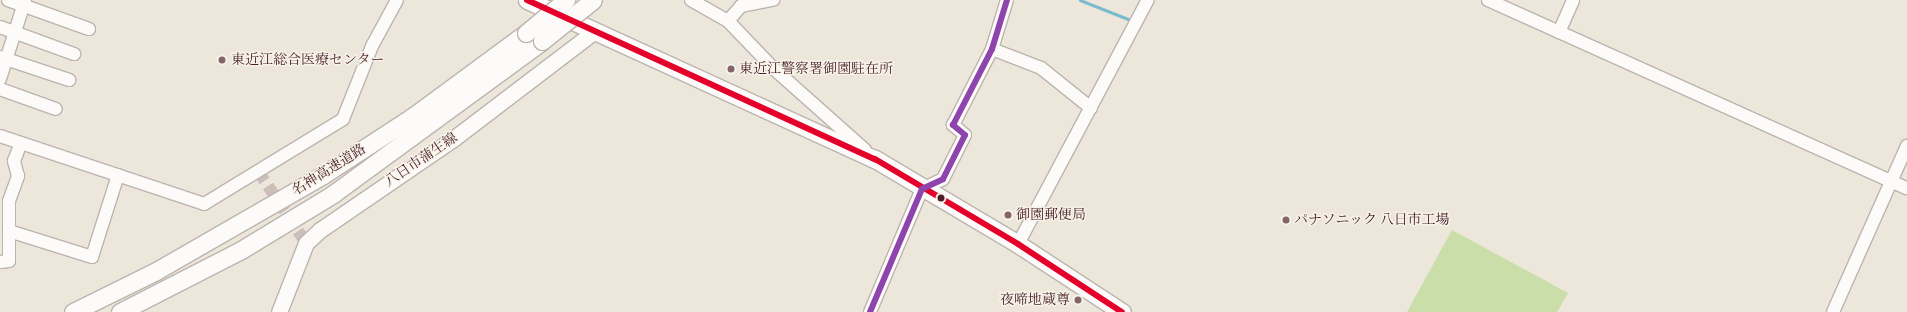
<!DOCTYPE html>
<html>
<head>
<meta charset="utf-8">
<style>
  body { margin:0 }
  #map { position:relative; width:1907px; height:312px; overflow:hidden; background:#ece6db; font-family:Alegreya,"Noto Serif JP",serif }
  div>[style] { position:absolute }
  .green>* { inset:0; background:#cadeaa }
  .stream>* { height:3px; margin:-1.5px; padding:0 1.5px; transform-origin:1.5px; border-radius:1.5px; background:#7bbbce }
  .minor-tunnel>* { height:12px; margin-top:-6px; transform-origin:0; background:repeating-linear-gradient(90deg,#ccbeb8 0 12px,transparent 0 18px) }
  .roads { filter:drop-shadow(1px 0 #bcb4ae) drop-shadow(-1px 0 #bcb4ae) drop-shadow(0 1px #bcb4ae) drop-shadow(0 -1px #bcb4ae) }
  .minor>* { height:12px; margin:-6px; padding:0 6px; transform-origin:6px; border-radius:6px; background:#fcfbfa }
  .major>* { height:15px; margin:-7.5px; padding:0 7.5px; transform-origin:7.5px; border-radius:7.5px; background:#fcfbfa }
  .highway>* { height:17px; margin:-8.5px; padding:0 8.5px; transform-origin:8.5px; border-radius:8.5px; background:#fcfbfa }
  .bridges { filter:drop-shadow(1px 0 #bcb4ae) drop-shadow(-1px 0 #bcb4ae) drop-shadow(0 1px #bcb4ae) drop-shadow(0 -1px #bcb4ae) }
  .highway-bridge>* { height:17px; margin:-8.5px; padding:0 8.5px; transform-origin:8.5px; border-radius:8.5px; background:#fcfbfa }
  .bus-1>* { height:6px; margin:-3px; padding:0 3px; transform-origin:3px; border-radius:3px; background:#e4002b }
  .bus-2>* { height:6px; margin:-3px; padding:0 3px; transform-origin:3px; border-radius:3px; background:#8e44ad }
  .dots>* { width:11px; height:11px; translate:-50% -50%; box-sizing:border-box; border:2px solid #f7f3e8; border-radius:50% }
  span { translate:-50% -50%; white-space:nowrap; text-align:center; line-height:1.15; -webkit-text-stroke:3px #f7f3e8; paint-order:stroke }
  .poi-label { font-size:14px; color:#4a1f2b }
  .left { translate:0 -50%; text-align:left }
  .right { translate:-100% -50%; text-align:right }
  .street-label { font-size:14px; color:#4a1f2b }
</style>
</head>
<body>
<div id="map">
  <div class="green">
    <i style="clip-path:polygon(1452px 230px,1568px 293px,1557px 312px,1407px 312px)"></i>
  </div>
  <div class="stream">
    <i style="left:1080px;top:0;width:57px;rotate:21.6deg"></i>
  </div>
  <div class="minor-tunnel">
    <i style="left:258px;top:171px;width:87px;rotate:56.3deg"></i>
  </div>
  <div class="roads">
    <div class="minor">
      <i style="left:8px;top:0;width:86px;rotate:19.7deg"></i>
      <i style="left:691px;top:0;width:43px;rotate:29.6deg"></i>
      <i style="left:728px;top:21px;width:65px;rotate:46.2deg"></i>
      <i style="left:773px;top:68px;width:123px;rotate:41.7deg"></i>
      <i style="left:1488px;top:0;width:459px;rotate:24.2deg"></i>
      <i style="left:728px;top:21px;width:20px;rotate:-49deg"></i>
      <i style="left:741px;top:6px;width:33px;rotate:-11deg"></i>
      <i style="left:0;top:27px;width:79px;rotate:20deg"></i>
      <i style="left:1559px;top:32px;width:35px;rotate:-66deg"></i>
      <i style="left:992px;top:49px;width:53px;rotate:21.2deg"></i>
      <i style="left:1041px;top:68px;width:64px;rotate:38.7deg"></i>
      <i style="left:0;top:57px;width:73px;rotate:18.4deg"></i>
      <i style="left:0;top:79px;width:83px;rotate:-72.4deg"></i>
      <i style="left:0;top:89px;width:59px;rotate:19.7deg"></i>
      <i style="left:0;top:136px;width:215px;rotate:18.4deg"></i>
      <i style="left:204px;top:204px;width:163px;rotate:-31.4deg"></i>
      <i style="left:343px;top:119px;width:79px;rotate:-68.3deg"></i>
      <i style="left:372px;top:46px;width:52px;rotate:-61.5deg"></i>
      <i style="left:9px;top:231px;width:87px;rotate:17.4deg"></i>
      <i style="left:92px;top:257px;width:86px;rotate:-72.4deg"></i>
      <i style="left:1018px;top:244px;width:276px;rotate:-62deg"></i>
      <i style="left:0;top:262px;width:9px;rotate:-6deg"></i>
      <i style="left:9px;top:261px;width:60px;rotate:-90deg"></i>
      <i style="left:9px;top:201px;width:27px;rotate:-70deg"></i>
      <i style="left:18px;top:176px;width:16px;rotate:-105deg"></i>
      <i style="left:14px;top:161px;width:19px;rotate:-69deg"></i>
      <i style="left:870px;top:312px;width:134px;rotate:-67.1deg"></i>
      <i style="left:922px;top:189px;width:23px;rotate:-25deg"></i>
      <i style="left:943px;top:179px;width:49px;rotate:-63.4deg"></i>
      <i style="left:965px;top:135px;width:16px;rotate:-140deg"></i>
      <i style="left:953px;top:125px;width:85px;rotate:-62.8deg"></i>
      <i style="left:992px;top:49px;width:51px;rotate:-73deg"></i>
      <i style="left:1833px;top:312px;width:182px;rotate:-66deg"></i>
    </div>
    <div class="major">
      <i style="left:279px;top:312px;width:74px;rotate:-68.6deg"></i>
      <i style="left:306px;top:243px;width:19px;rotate:-43deg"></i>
      <i style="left:320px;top:230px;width:161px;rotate:-34.4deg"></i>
      <i style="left:453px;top:139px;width:178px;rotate:-37.3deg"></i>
    </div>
    <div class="highway">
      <i style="left:527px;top:0;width:383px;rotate:24.6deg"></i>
      <i style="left:875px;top:159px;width:166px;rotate:30.7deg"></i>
      <i style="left:1018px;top:244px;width:124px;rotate:33.2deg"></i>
      <i style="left:73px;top:312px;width:93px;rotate:-26.3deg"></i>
      <i style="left:156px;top:271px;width:193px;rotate:-29.9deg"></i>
      <i style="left:323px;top:175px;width:106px;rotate:-33.1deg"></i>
      <i style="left:412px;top:117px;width:142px;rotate:-36.4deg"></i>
      <i style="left:120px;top:312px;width:136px;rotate:-27.1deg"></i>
      <i style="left:241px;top:250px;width:108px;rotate:-31.3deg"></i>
      <i style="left:333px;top:194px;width:259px;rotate:-36.2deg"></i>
    </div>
  </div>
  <div class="bridges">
    <div class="highway-bridge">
      <i style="left:526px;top:33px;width:52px;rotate:-39.5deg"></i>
      <i style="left:542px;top:41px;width:65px;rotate:-38.8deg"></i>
    </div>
  </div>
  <div class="bus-1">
    <i style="left:527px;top:0;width:383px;rotate:24.6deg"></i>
    <i style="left:875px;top:159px;width:166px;rotate:30.7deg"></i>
    <i style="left:1018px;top:244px;width:124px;rotate:33.2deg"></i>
  </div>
  <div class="bus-2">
    <i style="left:870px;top:312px;width:134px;rotate:-67.1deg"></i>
    <i style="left:922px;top:189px;width:23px;rotate:-25deg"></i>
    <i style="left:943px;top:179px;width:49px;rotate:-63.4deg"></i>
    <i style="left:965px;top:135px;width:16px;rotate:-140deg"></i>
    <i style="left:953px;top:125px;width:85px;rotate:-62.8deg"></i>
    <i style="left:992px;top:49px;width:51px;rotate:-73deg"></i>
  </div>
  <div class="dots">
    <i style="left:222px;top:60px;background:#836569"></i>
    <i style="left:731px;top:69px;background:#836569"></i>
    <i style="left:941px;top:198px;background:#4a1f2b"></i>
    <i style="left:1008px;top:215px;background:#836569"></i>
    <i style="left:1286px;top:220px;background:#836569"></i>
    <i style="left:1078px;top:300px;background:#836569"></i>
  </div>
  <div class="poi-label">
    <span class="left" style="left:231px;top:60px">東近江総合医療センター</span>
    <span class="left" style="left:739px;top:69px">東近江警察署御園駐在所</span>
    <span class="left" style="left:1016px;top:215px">御園郵便局</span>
    <span class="left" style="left:1294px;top:220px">パナソニック 八日市工場</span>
    <span class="right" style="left:1070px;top:300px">夜啼地蔵尊</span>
  </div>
  <div class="street-label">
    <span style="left:421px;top:160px;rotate:-34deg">八日市蒲生線</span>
    <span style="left:329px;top:170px;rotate:-32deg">名神高速道路</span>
  </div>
</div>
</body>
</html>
